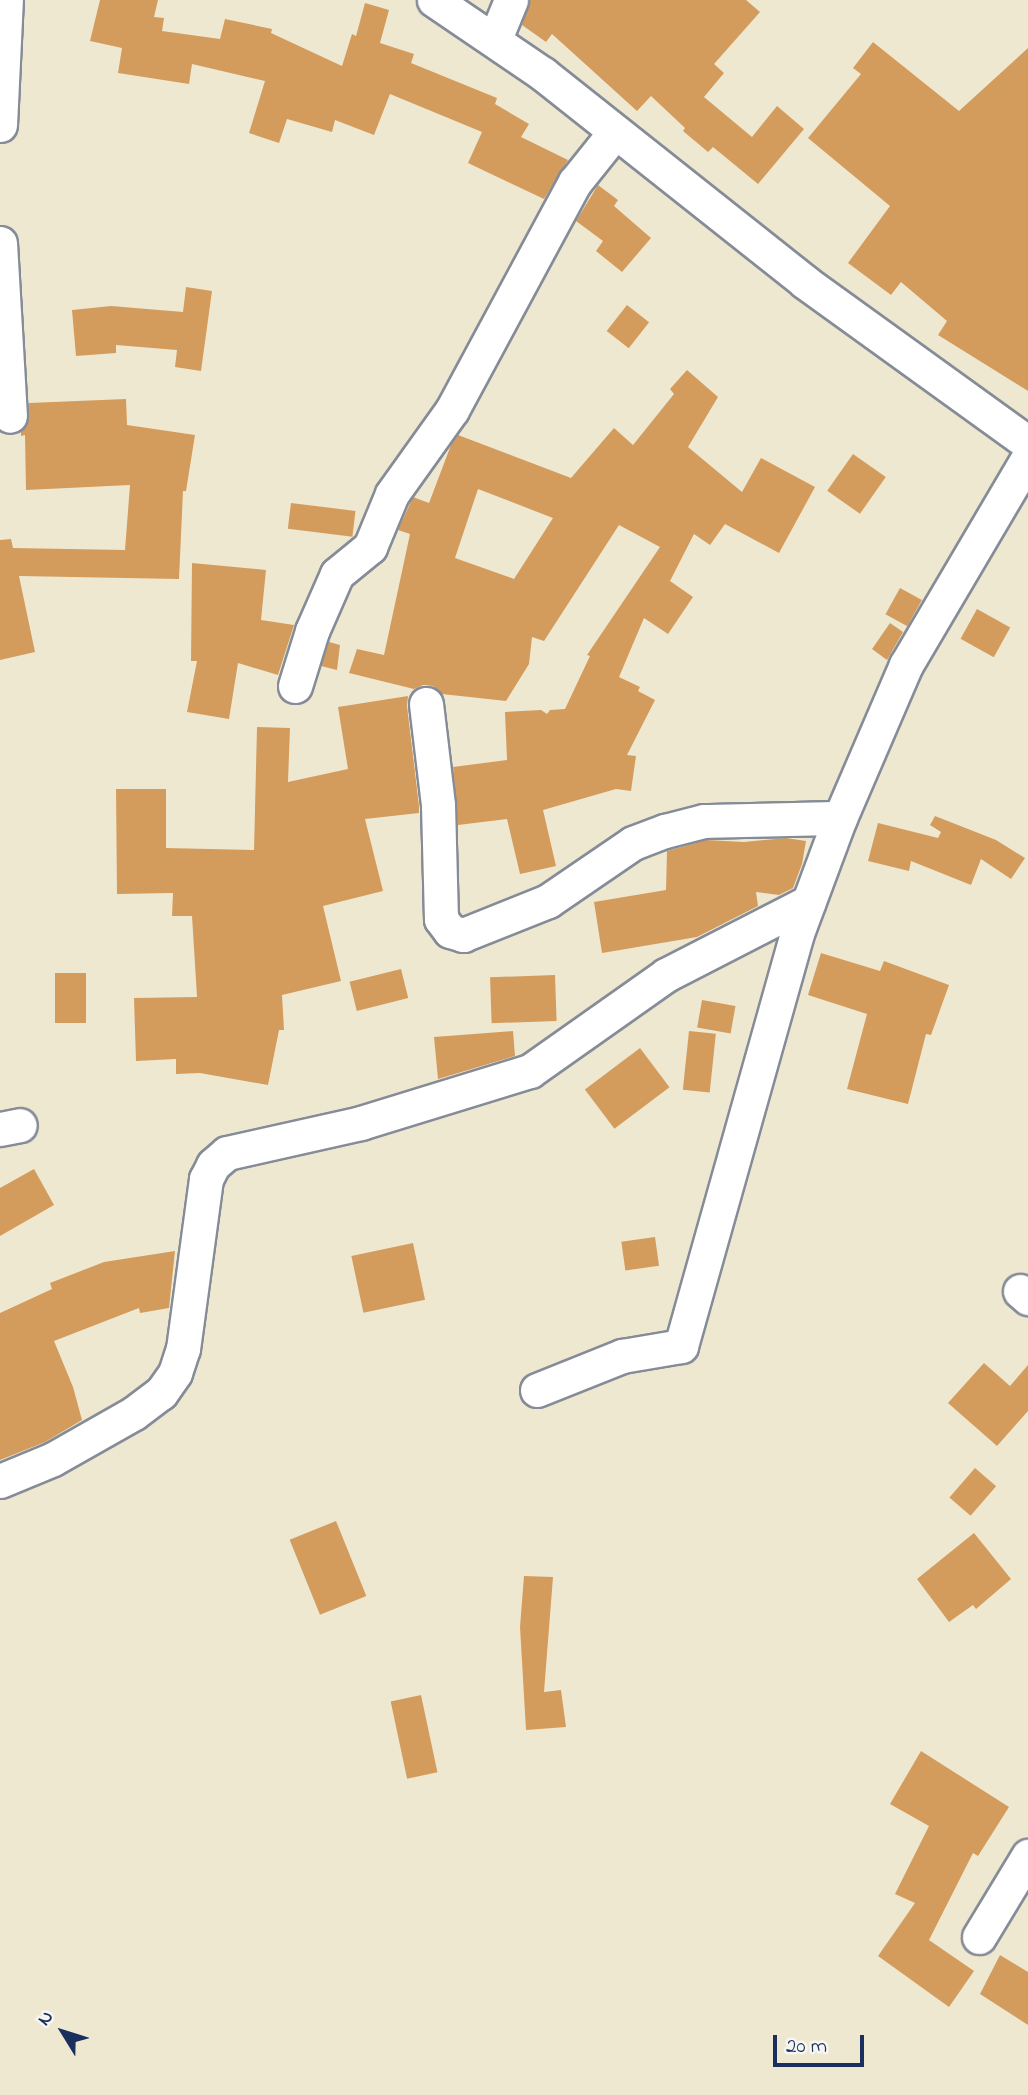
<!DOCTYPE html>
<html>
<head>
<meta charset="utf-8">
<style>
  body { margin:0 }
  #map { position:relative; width:1028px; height:2095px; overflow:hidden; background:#efe8d1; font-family:"Indie Flower",sans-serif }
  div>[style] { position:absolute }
  .building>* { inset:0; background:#d39c5d; transform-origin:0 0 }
  .roads { filter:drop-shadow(2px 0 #858c98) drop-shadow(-2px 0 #858c98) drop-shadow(0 2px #858c98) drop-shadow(0 -2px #858c98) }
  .minor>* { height:33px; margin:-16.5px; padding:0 16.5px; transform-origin:16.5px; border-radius:16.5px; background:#fff }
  span { translate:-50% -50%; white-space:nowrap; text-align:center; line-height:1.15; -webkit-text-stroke:7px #f6f6f2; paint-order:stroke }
  .north { position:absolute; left:28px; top:1997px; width:70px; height:70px; -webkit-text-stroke:5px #f6f6f2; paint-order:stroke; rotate:308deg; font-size:19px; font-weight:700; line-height:28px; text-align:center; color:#1b2f5e }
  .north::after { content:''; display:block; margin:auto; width:24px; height:32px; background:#1b2f5e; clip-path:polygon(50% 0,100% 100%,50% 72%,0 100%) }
  .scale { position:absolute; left:773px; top:2035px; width:91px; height:32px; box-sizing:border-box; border:4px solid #1b2f5e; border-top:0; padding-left:9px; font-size:21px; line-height:24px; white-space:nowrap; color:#1b2f5e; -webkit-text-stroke:5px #f6f6f2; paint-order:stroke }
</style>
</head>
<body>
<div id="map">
  <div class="building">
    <i style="clip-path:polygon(100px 0,158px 0,154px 17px,164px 18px,162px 31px,220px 39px,225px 19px,272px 29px,271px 33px,342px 66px,352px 34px,356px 36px,365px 3px,389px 10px,380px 43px,414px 54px,411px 63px,497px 98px,495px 104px,529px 124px,521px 137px,568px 160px,544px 199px,468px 163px,482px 132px,390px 94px,374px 135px,335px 120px,332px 132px,287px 119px,279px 143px,249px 133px,265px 81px,192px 64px,189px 84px,118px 73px,122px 48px,90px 41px)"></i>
    <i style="clip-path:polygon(530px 0,746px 0,760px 12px,714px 64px,724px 73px,704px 97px,752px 137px,777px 106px,804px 129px,758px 184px,713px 147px,708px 152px,683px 131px,685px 128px,651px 96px,637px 111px,552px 34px,546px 42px,522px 25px)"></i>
    <i style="clip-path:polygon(873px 42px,959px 111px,1028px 48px,1028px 391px,938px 335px,947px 321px,901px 282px,891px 295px,848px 263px,890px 206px,808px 138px,861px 74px,853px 68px)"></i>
    <i style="clip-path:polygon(598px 185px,618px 200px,614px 206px,651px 238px,622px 272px,596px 251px,603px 241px,576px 221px)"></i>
    <i style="clip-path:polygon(186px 287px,212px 291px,201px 371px,175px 367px,177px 350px,116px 345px,116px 353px,76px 356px,72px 310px,111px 306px,183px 312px)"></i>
    <i style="left:627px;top:305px;width:28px;height:33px;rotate:38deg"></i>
    <i style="clip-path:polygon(evenodd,687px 370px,718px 397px,688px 447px,742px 492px,761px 458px,815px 487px,779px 553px,725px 524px,710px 545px,694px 534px,670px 581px,693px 597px,668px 634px,644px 618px,619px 677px,640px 687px,638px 691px,655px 700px,627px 755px,636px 756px,631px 791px,616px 789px,543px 810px,556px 866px,520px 874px,507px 819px,458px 825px,453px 767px,507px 760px,505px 712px,541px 710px,547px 714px,550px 710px,565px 709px,590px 656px,587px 655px,660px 547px,619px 525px,544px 641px,532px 637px,529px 664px,506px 701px,442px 694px,433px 686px,423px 685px,414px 689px,349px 673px,357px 649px,384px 655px,410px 534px,398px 530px,413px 497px,429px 503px,451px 445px,458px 435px,571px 478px,614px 428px,633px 445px,674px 394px,670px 389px,687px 370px,478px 489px,553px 518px,514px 579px,455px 558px,478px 489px)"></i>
    <i style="clip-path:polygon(126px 399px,127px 425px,195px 435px,186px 491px,183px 491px,179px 579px,19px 576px,35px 652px,0 660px,0 540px,11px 539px,13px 548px,125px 550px,130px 485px,26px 490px,25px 435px,21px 436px,21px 432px,27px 424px,29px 403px)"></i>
    <i style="left:853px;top:454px;width:40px;height:45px;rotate:35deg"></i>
    <i style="left:291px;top:503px;width:65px;height:26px;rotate:7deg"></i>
    <i style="clip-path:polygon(192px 563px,266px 570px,261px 620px,294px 625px,278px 675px,238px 663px,229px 719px,187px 712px,197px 661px,191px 661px)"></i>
    <i style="left:900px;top:588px;width:25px;height:30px;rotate:29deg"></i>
    <i style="left:977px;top:609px;width:38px;height:34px;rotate:29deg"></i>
    <i style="clip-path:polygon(890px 623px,903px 632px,887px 660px,872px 649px)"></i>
    <i style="clip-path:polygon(329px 642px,340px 645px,337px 670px,321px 666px)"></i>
    <i style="clip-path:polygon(408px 696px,407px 706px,419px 806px,419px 821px,419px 813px,365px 819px,383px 891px,323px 906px,341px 981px,282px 995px,284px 1030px,279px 1030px,268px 1085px,200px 1073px,176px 1074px,176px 1059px,136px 1061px,134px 998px,197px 997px,192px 916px,172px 916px,173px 893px,117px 894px,116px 789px,166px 789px,166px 848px,254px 850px,257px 727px,290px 728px,288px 782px,348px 769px,338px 707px)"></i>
    <i style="clip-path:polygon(935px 816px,996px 840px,1025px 858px,1011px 879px,981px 859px,971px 885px,911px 861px,909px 871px,868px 861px,878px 823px,938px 838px,941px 832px,930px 825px)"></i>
    <i style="clip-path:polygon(786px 838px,806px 841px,802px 864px,793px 888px,779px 895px,756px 892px,758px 906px,697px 937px,602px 953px,594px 902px,666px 890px,667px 851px,707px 840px,744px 842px)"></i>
    <i style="clip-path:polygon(821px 953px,880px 971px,884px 961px,949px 985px,931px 1035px,926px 1034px,908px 1104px,847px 1089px,867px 1014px,808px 995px)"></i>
    <i style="left:401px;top:969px;width:30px;height:53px;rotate:76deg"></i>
    <i style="left:55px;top:973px;width:31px;height:50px"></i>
    <i style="left:555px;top:975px;width:46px;height:65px;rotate:88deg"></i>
    <i style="left:702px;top:1000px;width:34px;height:28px;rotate:10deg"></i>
    <i style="clip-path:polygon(513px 1031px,515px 1056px,438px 1079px,434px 1037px)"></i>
    <i style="left:689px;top:1031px;width:27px;height:59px;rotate:6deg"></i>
    <i style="left:640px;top:1048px;width:49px;height:69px;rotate:53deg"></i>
    <i style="clip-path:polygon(34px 1169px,54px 1205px,0 1236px,0 1188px)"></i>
    <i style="left:655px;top:1237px;width:29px;height:34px;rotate:82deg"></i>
    <i style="left:413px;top:1243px;width:58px;height:63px;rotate:78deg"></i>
    <i style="clip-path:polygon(175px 1251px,169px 1308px,140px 1313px,139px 1308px,54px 1341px,73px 1387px,82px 1420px,45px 1442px,0 1460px,0 1313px,52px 1289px,50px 1283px,104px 1262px)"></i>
    <i style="clip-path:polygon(984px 1363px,1010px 1386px,1028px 1365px,1028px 1411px,997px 1446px,948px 1403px)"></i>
    <i style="left:975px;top:1468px;width:28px;height:39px;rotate:41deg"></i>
    <i style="left:336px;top:1521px;width:81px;height:50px;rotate:68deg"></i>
    <i style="clip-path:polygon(974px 1533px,1011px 1579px,976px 1609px,973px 1605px,949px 1622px,917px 1579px)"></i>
    <i style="clip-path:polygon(524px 1576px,553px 1577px,544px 1692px,561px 1690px,566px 1727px,526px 1730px,520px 1627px)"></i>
    <i style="left:421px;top:1695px;width:79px;height:31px;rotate:78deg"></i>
    <i style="clip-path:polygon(921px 1751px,1009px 1807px,978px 1856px,973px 1853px,929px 1940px,974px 1971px,949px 2007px,878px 1956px,915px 1903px,895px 1894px,929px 1826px,890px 1804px)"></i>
    <i style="clip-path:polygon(1000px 1955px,1028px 1972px,1028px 2025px,980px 1994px)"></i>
  </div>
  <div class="roads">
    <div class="minor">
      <i style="left:434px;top:0;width:132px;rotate:34.2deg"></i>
      <i style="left:543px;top:74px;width:335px;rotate:38.4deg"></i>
      <i style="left:805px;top:282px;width:275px;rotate:35.8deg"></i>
      <i style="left:495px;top:39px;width:42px;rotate:-67.7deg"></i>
      <i style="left:0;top:125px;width:125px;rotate:-87.3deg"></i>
      <i style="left:0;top:243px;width:173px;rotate:86.7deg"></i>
      <i style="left:295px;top:686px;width:58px;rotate:-72.8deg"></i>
      <i style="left:312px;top:631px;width:62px;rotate:-66.3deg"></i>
      <i style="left:337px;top:574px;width:43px;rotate:-39.3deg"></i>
      <i style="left:370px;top:547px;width:57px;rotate:-67.5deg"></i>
      <i style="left:392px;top:494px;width:103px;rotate:-54.5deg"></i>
      <i style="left:452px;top:410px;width:259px;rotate:-61.7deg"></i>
      <i style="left:575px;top:182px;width:64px;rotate:-51.3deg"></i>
      <i style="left:426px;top:704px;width:102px;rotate:83.2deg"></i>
      <i style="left:438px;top:805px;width:114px;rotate:88.5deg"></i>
      <i style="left:441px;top:919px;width:15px;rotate:53deg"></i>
      <i style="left:450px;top:931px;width:14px;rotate:17deg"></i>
      <i style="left:463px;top:935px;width:92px;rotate:-21.8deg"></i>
      <i style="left:548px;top:901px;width:103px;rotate:-34.3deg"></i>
      <i style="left:633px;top:843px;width:34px;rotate:-21deg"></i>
      <i style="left:665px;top:831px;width:40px;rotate:-14.4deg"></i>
      <i style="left:704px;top:821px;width:136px;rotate:-1.3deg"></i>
      <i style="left:0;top:1129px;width:20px;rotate:-11deg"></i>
      <i style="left:1020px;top:1291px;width:11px;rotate:41deg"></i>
      <i style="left:537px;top:1390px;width:92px;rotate:-21.8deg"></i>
      <i style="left:622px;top:1356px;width:60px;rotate:-9.6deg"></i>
      <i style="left:681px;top:1346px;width:426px;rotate:-74.3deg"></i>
      <i style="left:796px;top:936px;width:126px;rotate:-69.6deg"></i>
      <i style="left:840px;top:818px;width:167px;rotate:-66.7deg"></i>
      <i style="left:906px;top:665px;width:240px;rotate:-59.5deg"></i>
      <i style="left:0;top:1481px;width:57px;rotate:-22.5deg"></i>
      <i style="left:53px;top:1459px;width:93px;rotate:-29.6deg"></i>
      <i style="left:134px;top:1413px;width:34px;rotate:-37deg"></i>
      <i style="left:161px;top:1393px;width:24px;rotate:-55deg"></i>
      <i style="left:175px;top:1373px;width:25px;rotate:-72deg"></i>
      <i style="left:183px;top:1349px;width:172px;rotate:-82.3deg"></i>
      <i style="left:206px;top:1179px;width:16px;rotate:-63deg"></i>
      <i style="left:213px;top:1165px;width:18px;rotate:-41deg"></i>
      <i style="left:227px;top:1153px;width:137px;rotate:-12.6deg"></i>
      <i style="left:361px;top:1123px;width:177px;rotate:-17.1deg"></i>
      <i style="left:530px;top:1071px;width:166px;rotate:-35.2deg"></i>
      <i style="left:666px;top:975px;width:160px;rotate:-27.2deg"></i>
      <i style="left:979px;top:1937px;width:95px;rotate:-58.8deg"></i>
    </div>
  </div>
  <div class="north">N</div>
  <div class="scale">20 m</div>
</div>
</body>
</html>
